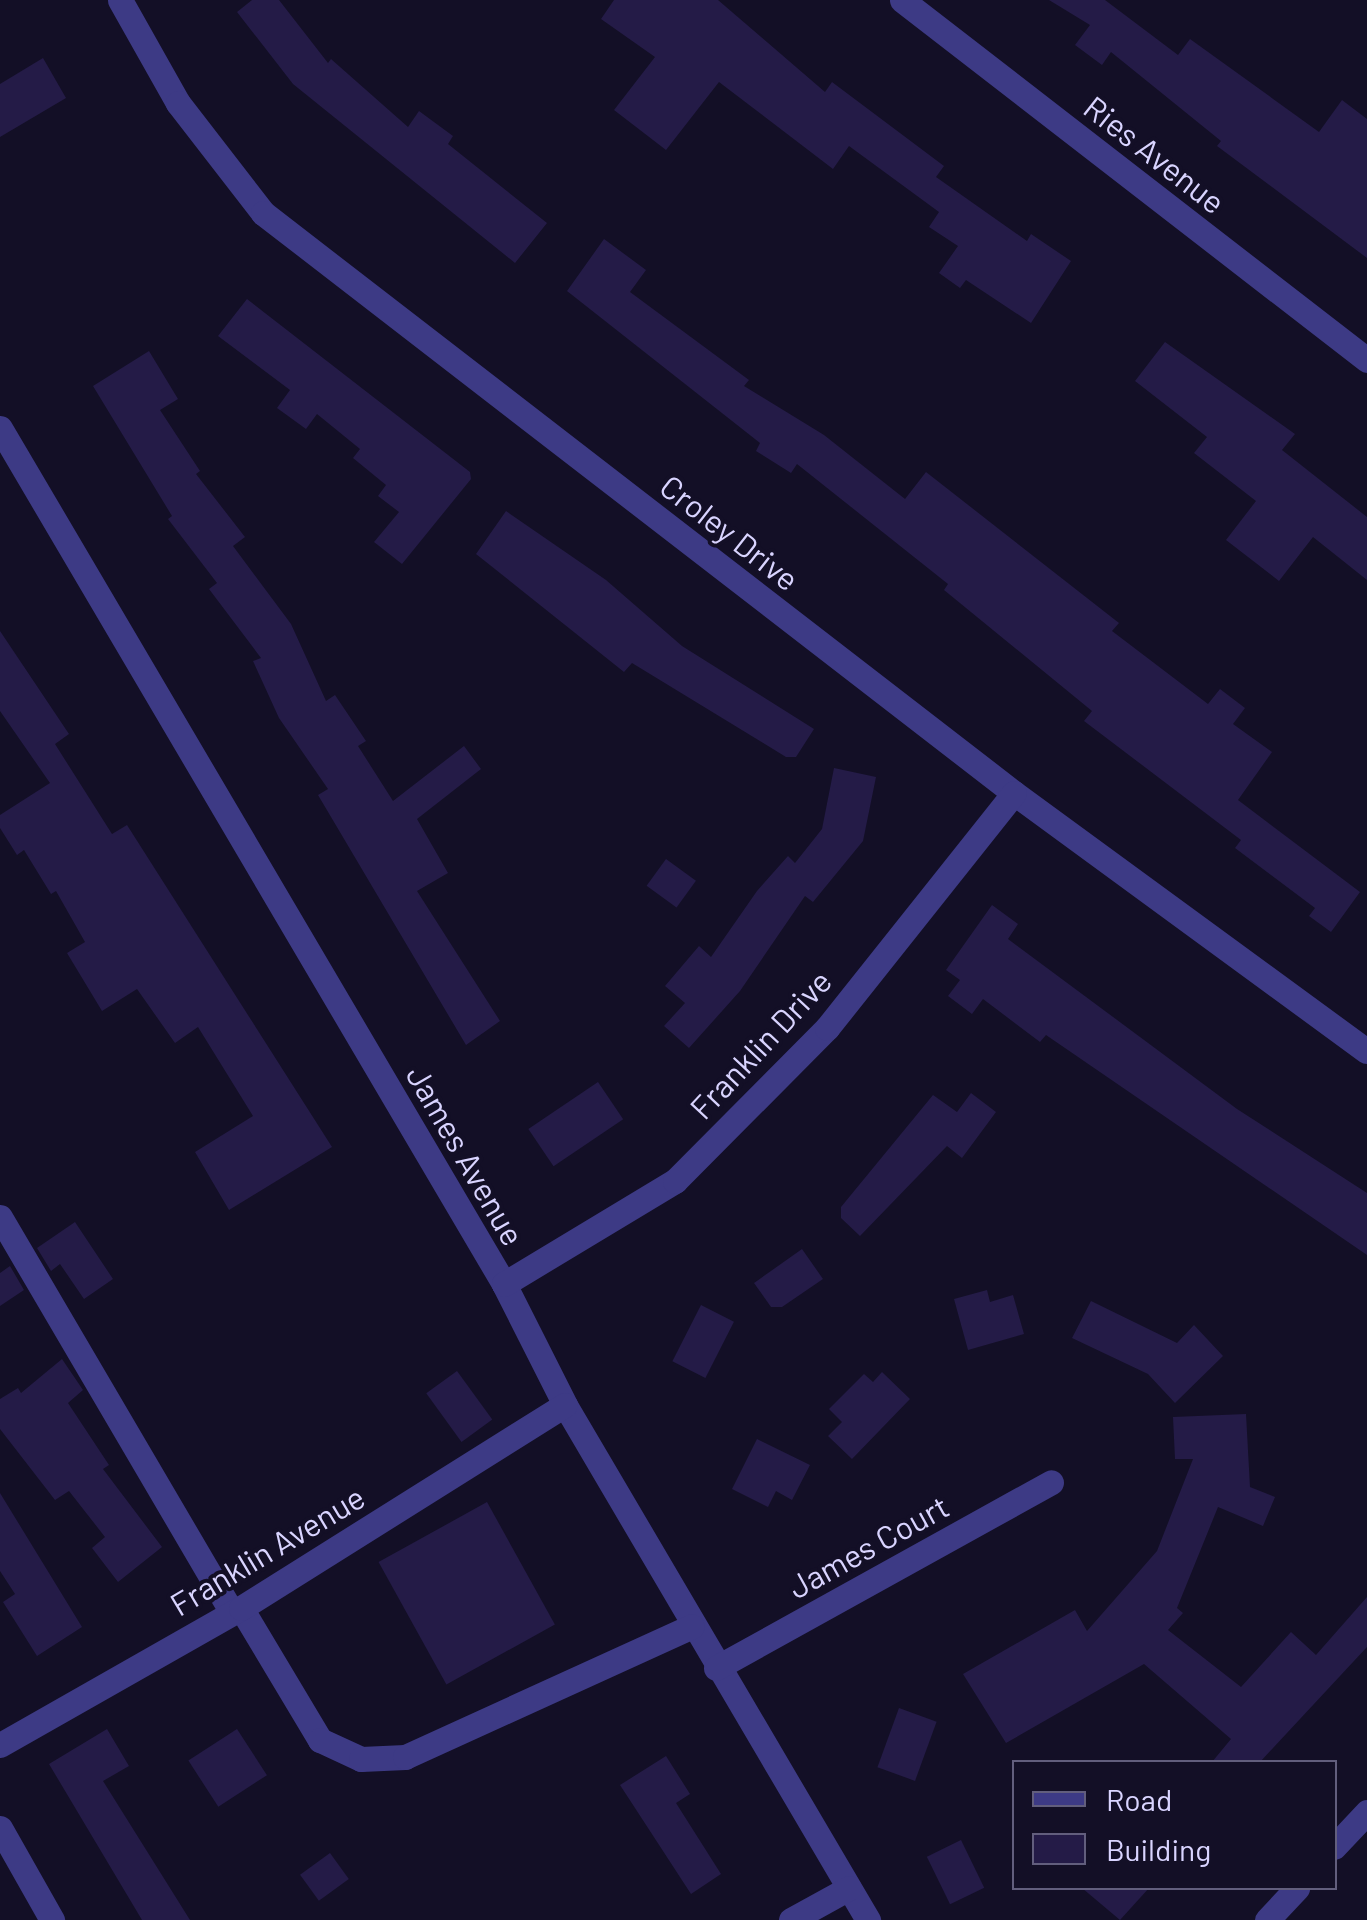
<!DOCTYPE html>
<html>
<head>
<meta charset="utf-8">
<style>
  body { margin:0 }
  #map { position:relative; width:1367px; height:1920px; overflow:hidden; background:#130f26; font-family:Barlow,sans-serif }
  div>[style] { position:absolute }
  .building>* { inset:0; background:#241b47; transform-origin:0 0 }
  .minor>* { height:25px; margin:-12.5px; padding:0 12.5px; transform-origin:12.5px; border-radius:12.5px; background:#3d3a85 }
  span { translate:-50% -50%; white-space:nowrap; text-align:center; line-height:1.15; -webkit-text-stroke:8px #130f26; paint-order:stroke }
  .street-label { font-size:32px; color:#d9d4ff }
  .legend { position:absolute; left:1012px; top:1760px; width:325px; height:130px; box-sizing:border-box; background:#130f26; border:2px solid #625e7d; margin:0; padding:12px 18px; list-style:none; font-size:30px; color:#d9d4ff }
  .legend li { display:flex; align-items:center; gap:20px; height:50px }
  .legend b { width:50px; border:2px solid #625e7d }
</style>
</head>
<body>
<div id="map">
  <div class="building">
    <i style="clip-path:polygon(252px 0,279px 0,328px 63px,331px 59px,408px 127px,419px 111px,453px 136px,448px 144px,547px 223px,515px 263px,293px 84px,237px 12px)"></i>
    <i style="clip-path:polygon(614px 0,718px 0,825px 92px,832px 82px,944px 166px,936px 177px,1027px 241px,1031px 234px,1071px 261px,1031px 323px,966px 280px,960px 288px,939px 273px,958px 246px,929px 227px,939px 212px,849px 146px,833px 169px,719px 82px,666px 150px,614px 110px,655px 57px,601px 19px)"></i>
    <i style="clip-path:polygon(1049px 0,1105px 0,1178px 55px,1190px 39px,1319px 132px,1342px 100px,1367px 119px,1367px 258px,1217px 146px,1221px 141px,1111px 52px,1102px 65px,1075px 45px,1090px 25px)"></i>
    <i style="clip-path:polygon(43px 58px,66px 98px,0 137px,0 84px)"></i>
    <i style="clip-path:polygon(604px 239px,646px 270px,630px 292px,749px 380px,744px 386px,824px 435px,905px 499px,926px 472px,1119px 623px,1112px 631px,1208px 704px,1220px 689px,1245px 708px,1233px 724px,1272px 752px,1238px 800px,1360px 892px,1331px 932px,1309px 916px,1315px 908px,1235px 848px,1241px 840px,1084px 721px,1092px 711px,944px 590px,948px 584px,797px 464px,791px 473px,756px 451px,760px 443px,567px 291px)"></i>
    <i style="clip-path:polygon(247px 299px,470px 472px,471px 479px,402px 564px,374px 542px,399px 512px,378px 496px,386px 485px,353px 458px,360px 449px,317px 414px,306px 429px,277px 408px,290px 390px,218px 336px)"></i>
    <i style="clip-path:polygon(1165px 342px,1295px 434px,1282px 450px,1367px 517px,1367px 580px,1313px 537px,1279px 581px,1226px 540px,1256px 501px,1194px 453px,1207px 437px,1135px 381px)"></i>
    <i style="clip-path:polygon(149px 351px,178px 399px,160px 410px,200px 471px,196px 474px,245px 537px,233px 546px,291px 624px,326px 701px,335px 695px,366px 741px,358px 746px,393px 801px,464px 746px,481px 769px,417px 819px,448px 873px,417px 891px,500px 1021px,466px 1045px,318px 795px,328px 789px,279px 718px,253px 661px,261px 658px,209px 589px,217px 583px,168px 519px,172px 516px,93px 386px)"></i>
    <i style="clip-path:polygon(506px 511px,606px 580px,682px 646px,814px 729px,796px 757px,786px 757px,632px 663px,624px 672px,476px 554px)"></i>
    <i style="clip-path:polygon(0 631px,69px 734px,55px 744px,112px 834px,127px 825px,332px 1147px,229px 1210px,195px 1152px,253px 1116px,198px 1027px,175px 1043px,137px 989px,102px 1011px,67px 953px,85px 942px,56px 891px,51px 894px,24px 850px,17px 855px,0 828px,0 815px,50px 783px,0 711px)"></i>
    <i style="clip-path:polygon(834px 768px,876px 777px,863px 841px,813px 902px,805px 896px,740px 991px,689px 1048px,664px 1026px,685px 1003px,665px 986px,699px 946px,711px 957px,757px 891px,788px 856px,795px 863px,822px 829px)"></i>
    <i style="left:666px;top:859px;width:37px;height:33px;rotate:36deg"></i>
    <i style="clip-path:polygon(992px 905px,1018px 924px,1008px 939px,1237px 1109px,1367px 1193px,1367px 1255px,1046px 1035px,1040px 1042px,983px 999px,972px 1014px,948px 996px,960px 980px,946px 970px)"></i>
    <i style="left:598px;top:1082px;width:45px;height:84px;rotate:56deg"></i>
    <i style="clip-path:polygon(971px 1093px,996px 1112px,962px 1158px,947px 1146px,860px 1236px,841px 1218px,841px 1207px,933px 1095px,957px 1112px)"></i>
    <i style="clip-path:polygon(75px 1222px,113px 1279px,84px 1299px,60px 1264px,51px 1271px,37px 1248px)"></i>
    <i style="clip-path:polygon(802px 1249px,823px 1279px,782px 1307px,771px 1307px,754px 1283px)"></i>
    <i style="clip-path:polygon(10px 1266px,24px 1290px,0 1306px,0 1273px)"></i>
    <i style="clip-path:polygon(987px 1290px,990px 1302px,1013px 1295px,1024px 1334px,968px 1350px,954px 1299px)"></i>
    <i style="clip-path:polygon(1091px 1301px,1177px 1343px,1194px 1325px,1223px 1356px,1175px 1403px,1148px 1374px,1072px 1338px)"></i>
    <i style="left:701px;top:1305px;width:37px;height:63px;rotate:27deg"></i>
    <i style="clip-path:polygon(62px 1359px,83px 1390px,68px 1403px,109px 1465px,103px 1469px,162px 1547px,118px 1582px,92px 1548px,105px 1537px,69px 1491px,55px 1500px,0 1429px,0 1399px,18px 1388px,21px 1393px)"></i>
    <i style="left:457px;top:1371px;width:60px;height:38px;rotate:54deg"></i>
    <i style="clip-path:polygon(882px 1372px,910px 1399px,852px 1459px,828px 1436px,842px 1422px,829px 1409px,864px 1374px,873px 1382px)"></i>
    <i style="clip-path:polygon(1246px 1414px,1250px 1487px,1275px 1497px,1263px 1526px,1218px 1507px,1177px 1608px,1183px 1613px,1168px 1630px,1241px 1687px,1291px 1632px,1316px 1655px,1367px 1597px,1367px 1647px,1260px 1762px,1212px 1762px,1231px 1739px,1144px 1664px,1006px 1743px,963px 1674px,1075px 1610px,1087px 1631px,1157px 1551px,1193px 1459px,1175px 1459px,1173px 1417px)"></i>
    <i style="clip-path:polygon(757px 1439px,810px 1465px,792px 1500px,776px 1491px,768px 1507px,732px 1489px)"></i>
    <i style="clip-path:polygon(0 1493px,82px 1627px,37px 1656px,3px 1602px,15px 1594px,0 1571px)"></i>
    <i style="left:487px;top:1502px;width:140px;height:124px;rotate:61deg"></i>
    <i style="left:899px;top:1708px;width:40px;height:63px;rotate:20deg"></i>
    <i style="clip-path:polygon(107px 1729px,129px 1766px,103px 1781px,190px 1920px,142px 1920px,49px 1764px)"></i>
    <i style="left:237px;top:1729px;width:55px;height:58px;rotate:57deg"></i>
    <i style="clip-path:polygon(666px 1756px,690px 1794px,676px 1803px,721px 1874px,691px 1894px,620px 1785px)"></i>
    <i style="left:961px;top:1840px;width:53px;height:38px;rotate:64deg"></i>
    <i style="left:330px;top:1853px;width:32px;height:37px;rotate:54deg"></i>
    <i style="clip-path:polygon(1082px 1888px,1149px 1888px,1120px 1920px)"></i>
  </div>
  <div class="minor">
    <i style="left:120px;top:0;width:118px;rotate:60.6deg"></i>
    <i style="left:178px;top:103px;width:139px;rotate:52.3deg"></i>
    <i style="left:263px;top:213px;width:949px;rotate:37.68deg"></i>
    <i style="left:1014px;top:793px;width:437px;rotate:36.2deg"></i>
    <i style="left:902px;top:0;width:588px;rotate:37.75deg"></i>
    <i style="left:0;top:428px;width:993px;rotate:59.51deg"></i>
    <i style="left:504px;top:1284px;width:136px;rotate:63.2deg"></i>
    <i style="left:565px;top:1405px;width:598px;rotate:59.53deg"></i>
    <i style="left:0;top:1217px;width:456px;rotate:59.6deg"></i>
    <i style="left:504px;top:1284px;width:200px;rotate:-31.1deg"></i>
    <i style="left:675px;top:1181px;width:216px;rotate:-45.2deg"></i>
    <i style="left:827px;top:1028px;width:300px;rotate:-51.5deg"></i>
    <i style="left:241px;top:1608px;width:154px;rotate:59.1deg"></i>
    <i style="left:320px;top:1740px;width:45px;rotate:24.9deg"></i>
    <i style="left:361px;top:1759px;width:44px;rotate:-2.6deg"></i>
    <i style="left:405px;top:1757px;width:315px;rotate:-24.5deg"></i>
    <i style="left:716px;top:1668px;width:383px;rotate:-29deg"></i>
    <i style="left:0;top:1745px;width:277px;rotate:-29.6deg"></i>
    <i style="left:241px;top:1608px;width:382px;rotate:-32.1deg"></i>
    <i style="left:0;top:1828px;width:106px;rotate:60.5deg"></i>
    <i style="left:1334px;top:1847px;width:48px;rotate:-46.7deg"></i>
    <i style="left:791px;top:1920px;width:66px;rotate:-28.9deg"></i>
    <i style="left:1267px;top:1920px;width:44px;rotate:-46.8deg"></i>
  </div>
  <div class="street-label">
    <span style="left:1155px;top:154px;rotate:38deg">Ries Avenue</span>
    <span style="left:730px;top:532px;rotate:38deg">Croley Drive</span>
    <span style="left:760px;top:1044px;rotate:-47deg">Franklin Drive</span>
    <span style="left:466px;top:1155px;rotate:60deg">James Avenue</span>
    <span style="left:868px;top:1546px;rotate:-29deg">James Court</span>
    <span style="left:267px;top:1550px;rotate:-31deg">Franklin Avenue</span>
  </div>
  <ul class="legend">
  <li><b style="height:12px;background:#3d3a85"></b>Road</li>
  <li><b style="height:28px;background:#241b47"></b>Building</li>
  </ul>
</div>
</body>
</html>
